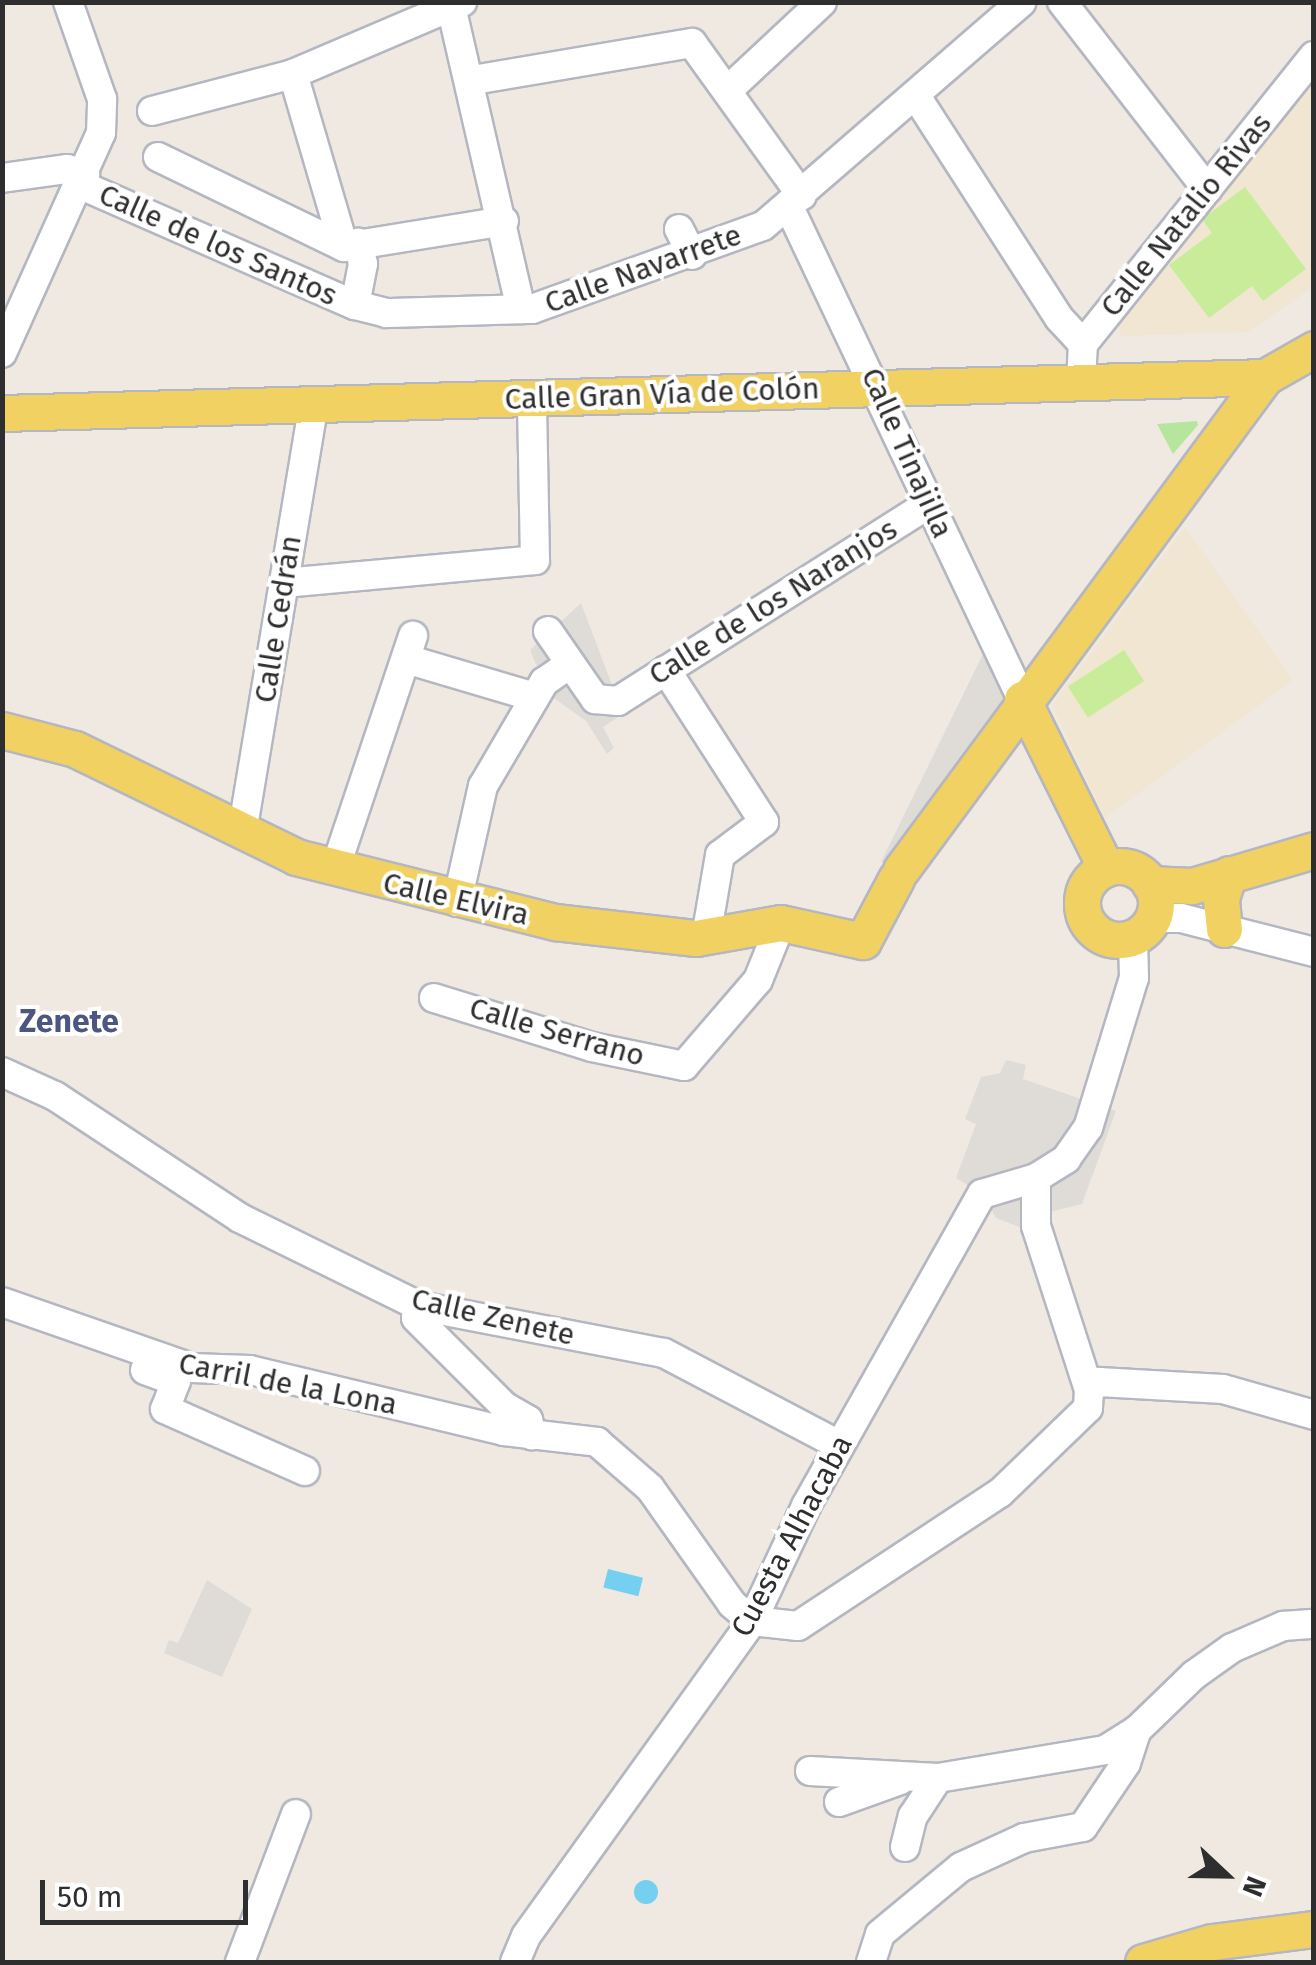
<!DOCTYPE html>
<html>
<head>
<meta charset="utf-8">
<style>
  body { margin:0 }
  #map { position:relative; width:1316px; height:1965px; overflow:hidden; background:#efe9e1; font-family:"Fira Sans",sans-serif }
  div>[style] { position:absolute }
  .education>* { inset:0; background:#f0e6d1 }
  .green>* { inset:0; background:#b6e59e }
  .pitch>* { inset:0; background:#c9ec9a; transform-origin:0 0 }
  .plaza>* { inset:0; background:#dfdcd8 }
  .water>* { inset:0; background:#75cff0; transform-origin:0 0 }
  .round { border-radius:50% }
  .roads { filter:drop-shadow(2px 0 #b4b7c1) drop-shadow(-2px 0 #b4b7c1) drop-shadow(0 2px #b4b7c1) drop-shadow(0 -2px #b4b7c1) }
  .minor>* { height:28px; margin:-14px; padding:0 14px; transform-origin:14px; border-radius:14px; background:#fff }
  .major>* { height:35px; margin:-17.5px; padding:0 17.5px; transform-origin:17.5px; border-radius:17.5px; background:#f2d163 }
  .major>.ring { margin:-17.5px; padding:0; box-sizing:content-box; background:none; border:35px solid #f2d163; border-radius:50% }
  span { translate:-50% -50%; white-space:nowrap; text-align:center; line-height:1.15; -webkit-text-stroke:8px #fff; paint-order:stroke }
  .street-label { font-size:30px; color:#2e2e2e }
  .neighbourhood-label { font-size:32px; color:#4d5680; font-weight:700 }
  .frame { position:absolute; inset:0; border:5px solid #2e2e2e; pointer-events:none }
  .north { position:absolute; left:1176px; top:1825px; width:100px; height:100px; -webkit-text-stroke:8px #fff; paint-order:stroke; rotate:112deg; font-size:28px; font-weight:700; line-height:40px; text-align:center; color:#2e2e2e }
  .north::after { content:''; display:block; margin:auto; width:35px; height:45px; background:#2e2e2e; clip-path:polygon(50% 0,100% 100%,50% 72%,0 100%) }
  .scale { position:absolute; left:40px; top:1880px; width:208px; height:45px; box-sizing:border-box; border:5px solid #2e2e2e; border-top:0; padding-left:12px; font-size:30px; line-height:35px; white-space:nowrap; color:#2e2e2e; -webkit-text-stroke:8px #fff; paint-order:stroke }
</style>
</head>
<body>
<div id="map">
  <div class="education">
    <i style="clip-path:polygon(1313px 79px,1313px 287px,1248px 332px,1121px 336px,1117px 319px)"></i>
    <i style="clip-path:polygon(1185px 527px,1293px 680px,1105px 818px,1052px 705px)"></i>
  </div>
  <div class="green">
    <i style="clip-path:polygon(1197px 421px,1198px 425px,1173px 454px,1157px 424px)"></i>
  </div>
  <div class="pitch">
    <i style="clip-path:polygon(1245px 187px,1306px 269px,1263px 301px,1252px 286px,1209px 318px,1169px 265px,1212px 233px,1202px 219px)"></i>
    <i style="left:1124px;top:650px;width:37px;height:67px;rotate:57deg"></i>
  </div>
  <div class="plaza">
    <i style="clip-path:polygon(581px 603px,623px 714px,603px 727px,614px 748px,607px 754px,586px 721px,548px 694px,530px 650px)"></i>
    <i style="clip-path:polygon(985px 650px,1011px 702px,895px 868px,881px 862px)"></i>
    <i style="clip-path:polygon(1006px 1060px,1026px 1065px,1023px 1079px,1116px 1111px,1082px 1204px,1046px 1213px,1030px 1231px,996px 1218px,982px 1194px,956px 1178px,976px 1124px,965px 1119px,981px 1077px,1000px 1073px)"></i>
    <i style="clip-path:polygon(207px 1580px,252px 1609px,222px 1677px,164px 1653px,169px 1640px,178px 1643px)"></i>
  </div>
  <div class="water">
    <i style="left:608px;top:1569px;width:36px;height:19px;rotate:14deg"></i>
    <i class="round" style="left:634px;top:1880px;width:24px;height:24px"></i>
  </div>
  <div class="roads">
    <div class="minor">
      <i style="left:450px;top:2px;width:315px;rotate:77deg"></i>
      <i style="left:1062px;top:2px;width:237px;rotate:52.2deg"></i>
      <i style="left:293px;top:74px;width:180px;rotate:73.6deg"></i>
      <i style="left:473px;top:80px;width:222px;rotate:-9.6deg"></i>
      <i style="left:692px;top:43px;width:188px;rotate:54.3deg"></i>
      <i style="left:727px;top:91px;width:130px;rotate:-43.1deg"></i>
      <i style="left:916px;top:96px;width:264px;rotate:57.2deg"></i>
      <i style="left:1059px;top:318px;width:35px;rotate:47deg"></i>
      <i style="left:152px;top:111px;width:146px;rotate:-14.7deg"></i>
      <i style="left:293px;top:74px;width:184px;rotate:-23.1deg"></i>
      <i style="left:158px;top:157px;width:207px;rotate:25.8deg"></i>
      <i style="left:2px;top:178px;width:66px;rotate:-7.9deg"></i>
      <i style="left:67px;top:169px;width:19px;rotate:16deg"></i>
      <i style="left:81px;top:185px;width:299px;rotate:23.7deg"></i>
      <i style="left:355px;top:305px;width:32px;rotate:14deg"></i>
      <i style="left:386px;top:313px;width:146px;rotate:-1.6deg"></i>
      <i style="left:532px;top:309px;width:245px;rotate:-19.8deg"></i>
      <i style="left:763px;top:226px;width:342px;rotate:-40.9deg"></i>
      <i style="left:789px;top:207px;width:544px;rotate:64.66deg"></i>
      <i style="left:679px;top:229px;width:29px;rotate:63deg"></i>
      <i style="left:344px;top:247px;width:162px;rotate:-9.2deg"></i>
      <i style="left:355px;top:305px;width:42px;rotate:-79deg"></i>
      <i style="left:363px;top:264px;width:22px;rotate:-103deg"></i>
      <i style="left:2px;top:353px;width:241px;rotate:-65.8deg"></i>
      <i style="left:101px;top:133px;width:34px;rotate:-88deg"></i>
      <i style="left:102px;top:99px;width:103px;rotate:-109.3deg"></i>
      <i style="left:1081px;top:381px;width:37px;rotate:-87deg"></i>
      <i style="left:1083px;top:344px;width:369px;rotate:-51.3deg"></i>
      <i style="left:284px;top:583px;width:252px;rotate:-5.2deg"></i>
      <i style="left:535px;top:560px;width:162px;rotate:-91.1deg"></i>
      <i style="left:548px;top:631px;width:83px;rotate:55.3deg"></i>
      <i style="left:595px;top:699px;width:23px;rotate:5deg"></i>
      <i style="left:618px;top:701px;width:368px;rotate:-32.4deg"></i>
      <i style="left:406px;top:659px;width:134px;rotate:16.5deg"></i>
      <i style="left:666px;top:670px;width:181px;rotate:57.2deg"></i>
      <i style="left:764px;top:822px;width:55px;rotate:143.1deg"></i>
      <i style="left:720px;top:855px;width:83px;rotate:99.7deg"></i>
      <i style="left:242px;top:833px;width:435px;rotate:-80.5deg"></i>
      <i style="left:335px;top:869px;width:246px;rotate:-71.5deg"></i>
      <i style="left:457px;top:902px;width:119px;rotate:-77.4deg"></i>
      <i style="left:483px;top:786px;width:121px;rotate:-59.6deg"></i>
      <i style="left:544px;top:682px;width:29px;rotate:-35deg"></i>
      <i style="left:1152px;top:918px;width:29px"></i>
      <i style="left:1181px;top:918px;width:137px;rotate:14.3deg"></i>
      <i style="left:434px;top:998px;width:165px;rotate:17.2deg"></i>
      <i style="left:592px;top:1047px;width:94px;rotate:11.7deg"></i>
      <i style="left:684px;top:1066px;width:113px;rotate:-49.3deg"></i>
      <i style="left:758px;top:980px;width:61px;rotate:-68deg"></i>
      <i style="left:2px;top:1072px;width:58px;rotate:24.4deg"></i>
      <i style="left:55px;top:1096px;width:222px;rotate:33.4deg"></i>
      <i style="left:240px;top:1218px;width:199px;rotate:26.2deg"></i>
      <i style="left:419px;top:1306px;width:249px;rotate:10.9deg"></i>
      <i style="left:664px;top:1353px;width:198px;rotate:27.7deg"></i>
      <i style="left:2px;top:1302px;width:200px;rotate:19.2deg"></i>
      <i style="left:191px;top:1368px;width:59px;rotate:1.9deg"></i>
      <i style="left:250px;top:1370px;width:261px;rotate:13.5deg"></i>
      <i style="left:504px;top:1431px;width:94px;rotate:6.7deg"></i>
      <i style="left:597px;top:1442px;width:70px;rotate:41deg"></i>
      <i style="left:650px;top:1488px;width:142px;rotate:54.7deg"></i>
      <i style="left:732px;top:1604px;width:26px;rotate:40deg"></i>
      <i style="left:419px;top:1306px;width:12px;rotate:104deg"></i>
      <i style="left:416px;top:1318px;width:124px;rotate:45deg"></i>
      <i style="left:504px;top:1406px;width:28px;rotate:30deg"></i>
      <i style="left:528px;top:1420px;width:16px;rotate:76deg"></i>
      <i style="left:145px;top:1370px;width:33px;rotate:20deg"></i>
      <i style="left:176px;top:1381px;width:30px;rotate:111deg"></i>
      <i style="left:165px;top:1409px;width:153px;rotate:23.9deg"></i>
      <i style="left:1089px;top:1390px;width:13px;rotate:-39deg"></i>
      <i style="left:1099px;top:1382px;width:124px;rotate:3.2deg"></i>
      <i style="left:1223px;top:1389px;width:95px;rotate:15.9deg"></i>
      <i style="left:752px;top:1621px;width:46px;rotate:6.2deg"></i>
      <i style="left:798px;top:1626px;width:242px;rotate:-33.4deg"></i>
      <i style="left:1000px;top:1493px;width:122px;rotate:-44deg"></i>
      <i style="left:1088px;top:1408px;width:18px;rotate:-87deg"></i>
      <i style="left:1089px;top:1390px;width:172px;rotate:-107.9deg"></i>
      <i style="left:1036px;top:1226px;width:48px;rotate:-90deg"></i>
      <i style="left:810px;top:1771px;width:128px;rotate:3.1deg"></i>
      <i style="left:938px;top:1778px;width:169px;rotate:-9.5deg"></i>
      <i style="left:1105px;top:1750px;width:38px;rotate:-32deg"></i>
      <i style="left:839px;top:1802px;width:65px;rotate:-19.8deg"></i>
      <i style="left:905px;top:1847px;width:32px;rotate:-76deg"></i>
      <i style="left:913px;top:1816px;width:45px;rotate:-56.7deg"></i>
      <i style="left:240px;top:1962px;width:158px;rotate:-69.3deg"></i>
      <i style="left:515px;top:1962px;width:28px;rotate:-67deg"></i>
      <i style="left:526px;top:1936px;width:388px;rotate:-54.3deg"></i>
      <i style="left:752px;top:1621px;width:127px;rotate:-64.8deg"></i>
      <i style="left:806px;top:1506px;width:358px;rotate:-60.6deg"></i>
      <i style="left:982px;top:1194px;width:56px;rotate:-16.5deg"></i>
      <i style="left:1036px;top:1178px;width:36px;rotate:-32deg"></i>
      <i style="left:1066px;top:1159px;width:38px;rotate:-55deg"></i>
      <i style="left:1088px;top:1128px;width:157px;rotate:-73deg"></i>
      <i style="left:1134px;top:978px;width:41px;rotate:-91.4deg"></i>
      <i style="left:871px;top:1962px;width:29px;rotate:-72deg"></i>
      <i style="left:880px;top:1934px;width:105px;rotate:-39.6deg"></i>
      <i style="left:961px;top:1867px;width:69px;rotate:-24.7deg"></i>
      <i style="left:1024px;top:1838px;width:60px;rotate:-10.6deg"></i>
      <i style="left:1083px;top:1827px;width:77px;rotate:-56.1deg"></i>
      <i style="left:1126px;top:1763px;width:35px;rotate:-72deg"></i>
      <i style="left:1137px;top:1730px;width:79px;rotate:-44deg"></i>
      <i style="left:1194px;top:1675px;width:47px;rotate:-35.4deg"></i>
      <i style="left:1232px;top:1648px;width:56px;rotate:-23.3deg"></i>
      <i style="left:1283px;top:1626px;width:31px;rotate:-4deg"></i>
    </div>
    <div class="major">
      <i style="left:2px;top:413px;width:1264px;rotate:-1.63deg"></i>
      <i style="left:1265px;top:377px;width:56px;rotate:-29.7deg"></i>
      <i style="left:1022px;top:699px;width:189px;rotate:63.6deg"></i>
      <i style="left:2px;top:730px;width:75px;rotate:14.6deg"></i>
      <i style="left:75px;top:749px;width:246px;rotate:26deg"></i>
      <i style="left:296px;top:857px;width:267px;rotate:14.1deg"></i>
      <i style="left:555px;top:922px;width:142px;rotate:6.5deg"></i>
      <i style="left:696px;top:938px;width:86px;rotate:-10deg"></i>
      <i style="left:781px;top:923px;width:84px;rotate:12.4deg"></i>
      <i style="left:863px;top:941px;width:70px;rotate:-62deg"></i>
      <i class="ring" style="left:1082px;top:866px;width:39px;height:39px"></i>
      <i style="left:901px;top:870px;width:613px;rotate:-53.56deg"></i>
      <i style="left:1150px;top:884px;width:42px;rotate:2.7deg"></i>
      <i style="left:1192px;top:886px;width:127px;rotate:-16.4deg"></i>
      <i style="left:1224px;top:929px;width:31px;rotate:-96deg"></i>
      <i style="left:1221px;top:898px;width:25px;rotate:-72deg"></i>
      <i style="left:1143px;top:1962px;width:72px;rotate:-16.2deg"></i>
      <i style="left:1212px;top:1942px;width:103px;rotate:-7.3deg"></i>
    </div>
  </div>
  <div class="street-label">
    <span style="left:1186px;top:215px;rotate:-51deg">Calle Natalio Rivas</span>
    <span style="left:218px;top:245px;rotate:24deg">Calle de los Santos</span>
    <span style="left:643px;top:269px;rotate:-20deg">Calle Navarrete</span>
    <span style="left:662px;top:394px;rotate:-2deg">Calle Gran Vía de Colón</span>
    <span style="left:907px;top:453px;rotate:66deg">Calle Tinajilla</span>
    <span style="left:773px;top:602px;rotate:-32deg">Calle de los Naranjos</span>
    <span style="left:278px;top:619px;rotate:-81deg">Calle Cedrán</span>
    <span style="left:456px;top:899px;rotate:13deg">Calle Elvira</span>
    <span style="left:557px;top:1032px;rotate:16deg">Calle Serrano</span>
    <span style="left:493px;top:1317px;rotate:13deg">Calle Zenete</span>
    <span style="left:288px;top:1384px;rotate:11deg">Carril de la Lona</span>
    <span style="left:792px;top:1536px;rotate:-62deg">Cuesta Alhacaba</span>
  </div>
  <div class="neighbourhood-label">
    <span style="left:69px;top:1021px">Zenete</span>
  </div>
  <div class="frame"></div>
  <div class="north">N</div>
  <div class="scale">50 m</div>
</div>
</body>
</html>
